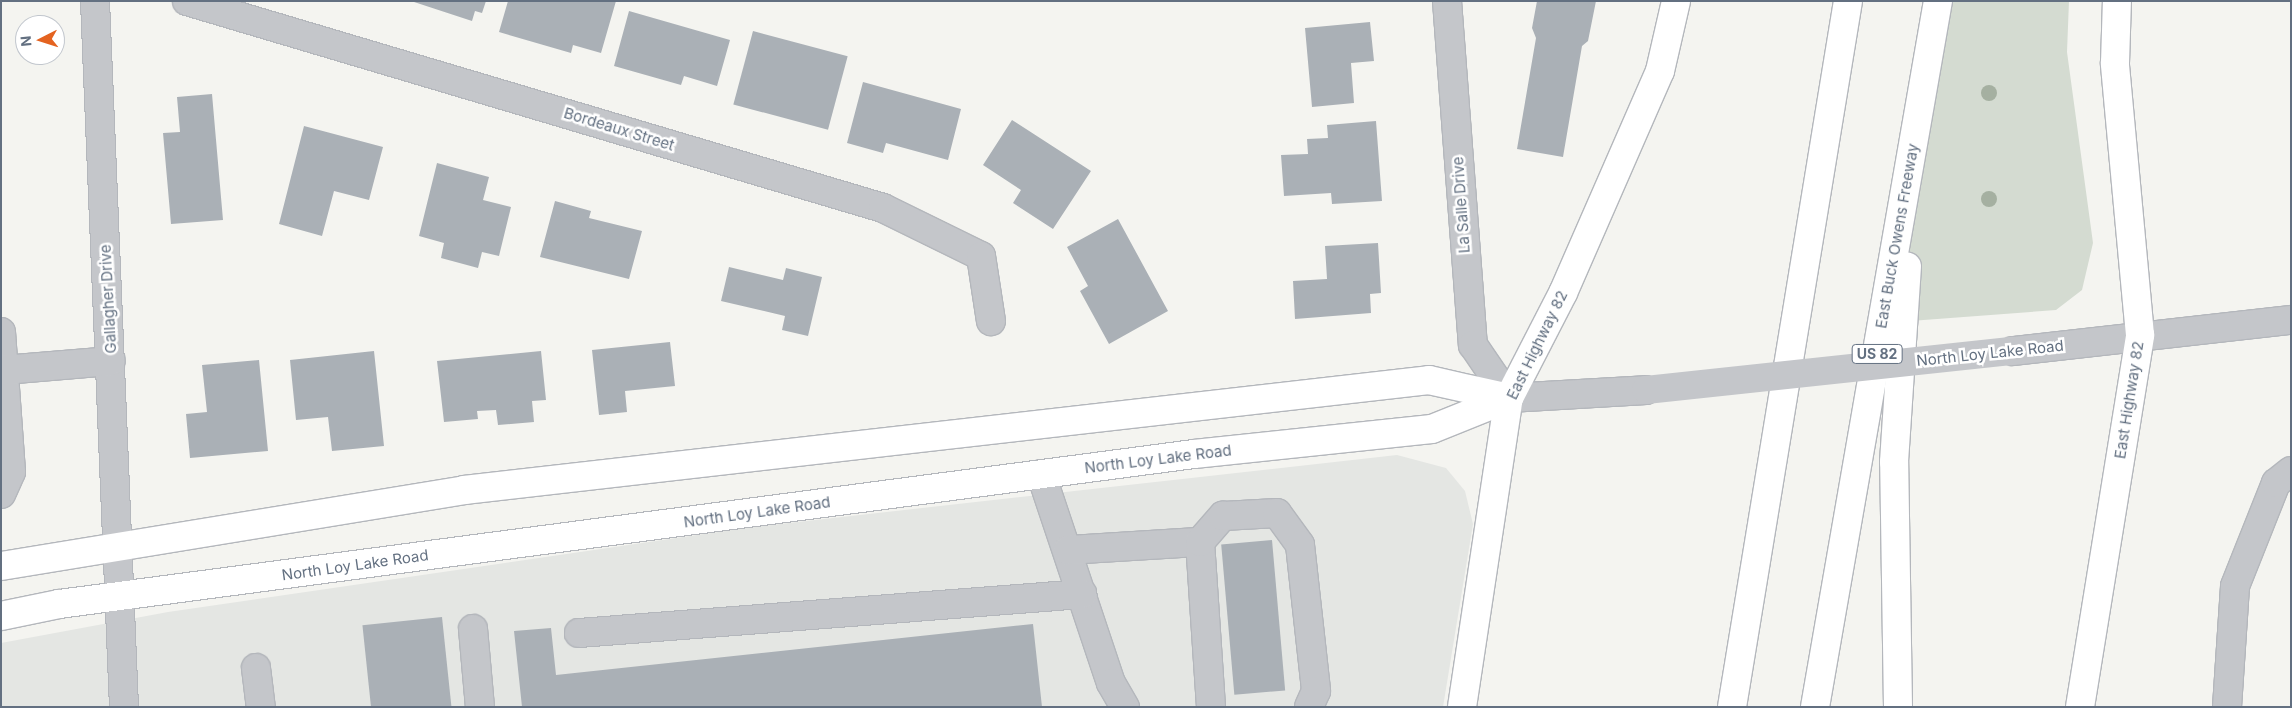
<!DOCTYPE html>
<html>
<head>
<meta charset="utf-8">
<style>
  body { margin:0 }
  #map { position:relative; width:2292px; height:708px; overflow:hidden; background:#f4f4f0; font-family:Inter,sans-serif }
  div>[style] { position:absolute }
  .built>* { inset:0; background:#e4e6e3 }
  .green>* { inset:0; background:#d4dbd1 }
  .building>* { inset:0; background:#aab0b6; transform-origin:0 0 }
  .roads { filter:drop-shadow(1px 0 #b4b7bc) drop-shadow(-1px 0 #b4b7bc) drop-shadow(0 1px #b4b7bc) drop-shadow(0 -1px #b4b7bc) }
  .minor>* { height:28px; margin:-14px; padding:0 14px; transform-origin:14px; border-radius:14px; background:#c4c6ca }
  .major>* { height:28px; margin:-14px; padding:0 14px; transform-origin:14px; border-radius:14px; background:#fff }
  .highway>* { height:28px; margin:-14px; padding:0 14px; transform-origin:14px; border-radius:14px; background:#fff }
  .minor-bridge>* { height:28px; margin:-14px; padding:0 14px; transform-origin:14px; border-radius:14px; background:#c4c6ca }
  .trees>* { width:16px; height:16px; margin:-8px; border-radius:50%; background:#a5b0a1 }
  span { translate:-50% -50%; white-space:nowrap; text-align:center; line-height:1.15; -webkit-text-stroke:5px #fff; paint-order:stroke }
  .shield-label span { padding:1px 4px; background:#fff; border:1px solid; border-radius:4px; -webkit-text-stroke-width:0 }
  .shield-label { font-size:14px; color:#637081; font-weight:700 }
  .street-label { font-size:15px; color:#637081 }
  .frame { position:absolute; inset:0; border:2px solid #637081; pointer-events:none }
  .north { position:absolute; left:15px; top:15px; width:50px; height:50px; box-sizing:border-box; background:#fff; border:1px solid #c1c6cd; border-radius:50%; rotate:265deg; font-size:14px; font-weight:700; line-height:20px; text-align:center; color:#637081 }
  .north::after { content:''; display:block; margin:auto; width:18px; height:22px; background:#e46320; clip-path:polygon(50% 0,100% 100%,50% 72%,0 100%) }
</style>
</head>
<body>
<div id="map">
  <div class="built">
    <i style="clip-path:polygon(1397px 455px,1446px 468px,1465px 491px,1473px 524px,1443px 707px,1px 707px,1px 643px,168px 612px,752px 527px)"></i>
  </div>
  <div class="green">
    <i style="clip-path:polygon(1951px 1px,2069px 1px,2067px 52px,2093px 243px,2082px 290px,2056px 310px,1897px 322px)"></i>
  </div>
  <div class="building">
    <i style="clip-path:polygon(411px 1px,486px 1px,482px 13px,475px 11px,472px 21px)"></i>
    <i style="clip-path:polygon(508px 1px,616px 1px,601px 53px,573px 45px,571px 53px,499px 32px)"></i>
    <i style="clip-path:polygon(1537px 1px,1596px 1px,1588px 41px,1582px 46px,1563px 157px,1517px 149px,1536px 38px,1532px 28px)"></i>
    <i style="clip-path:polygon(629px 11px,730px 40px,717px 86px,684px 76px,681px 85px,614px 66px)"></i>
    <i style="clip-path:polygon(1370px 22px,1374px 61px,1351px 63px,1354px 103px,1312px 107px,1305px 28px)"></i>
    <i style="left:753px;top:31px;width:98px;height:76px;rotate:15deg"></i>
    <i style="clip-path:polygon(863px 82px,961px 109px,948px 160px,886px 143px,883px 153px,847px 143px)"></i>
    <i style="clip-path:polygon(212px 94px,223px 220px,171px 224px,163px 133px,180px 132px,177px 97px)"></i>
    <i style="clip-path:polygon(1012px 120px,1091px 171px,1053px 229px,1013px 203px,1021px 190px,983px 165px)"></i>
    <i style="clip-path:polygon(1376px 121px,1382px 201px,1332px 204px,1331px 193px,1284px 196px,1281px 155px,1308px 154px,1307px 139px,1328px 138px,1327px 125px)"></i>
    <i style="clip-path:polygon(304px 126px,383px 147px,369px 200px,334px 191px,322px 236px,279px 224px)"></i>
    <i style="clip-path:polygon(437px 163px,489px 177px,483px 200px,511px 207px,499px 256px,482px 252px,478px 268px,441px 258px,444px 243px,419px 236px)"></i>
    <i style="clip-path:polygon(555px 201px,591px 211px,589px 218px,642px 231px,629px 279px,540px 257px)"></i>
    <i style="clip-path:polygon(1118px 219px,1168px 311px,1109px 344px,1080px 291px,1088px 286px,1067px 247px)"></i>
    <i style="clip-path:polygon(1378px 243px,1381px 293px,1370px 294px,1371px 313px,1295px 319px,1293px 281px,1327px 279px,1325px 246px)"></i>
    <i style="clip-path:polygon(729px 267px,783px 280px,786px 268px,822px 277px,808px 336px,782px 330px,785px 316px,721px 301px)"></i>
    <i style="clip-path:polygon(670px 342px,675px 386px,625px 391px,627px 412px,599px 415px,592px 350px)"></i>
    <i style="clip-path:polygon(374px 351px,384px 446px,332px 451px,328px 417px,296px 420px,290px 360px)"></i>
    <i style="clip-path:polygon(541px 351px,546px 400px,532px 401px,534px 422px,498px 425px,496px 410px,477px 411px,478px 419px,444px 422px,437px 361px)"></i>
    <i style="clip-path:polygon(259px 360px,268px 451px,190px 458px,186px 414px,207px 412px,202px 365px)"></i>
    <i style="left:1272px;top:540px;width:151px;height:51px;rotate:85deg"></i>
    <i style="left:442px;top:617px;width:90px;height:80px;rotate:84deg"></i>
    <i style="clip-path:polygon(1033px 624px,1042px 707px,522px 707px,514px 631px,551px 628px,556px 675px)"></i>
  </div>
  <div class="roads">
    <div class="minor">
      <i style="left:95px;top:1px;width:707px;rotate:87.65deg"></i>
      <i style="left:187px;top:1px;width:726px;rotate:16.56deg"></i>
      <i style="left:883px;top:208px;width:109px;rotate:26.1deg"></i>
      <i style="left:981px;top:256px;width:66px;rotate:81.3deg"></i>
      <i style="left:1447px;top:1px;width:345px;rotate:85.7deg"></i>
      <i style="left:1473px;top:345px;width:64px;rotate:55.8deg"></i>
      <i style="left:1509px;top:398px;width:137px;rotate:-3.3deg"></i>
      <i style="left:1px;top:332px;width:140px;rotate:85.9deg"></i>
      <i style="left:11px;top:472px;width:24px;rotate:114deg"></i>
      <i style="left:2013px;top:351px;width:280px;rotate:-6.4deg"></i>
      <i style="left:4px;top:370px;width:107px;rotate:-4.8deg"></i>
      <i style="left:1041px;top:474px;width:220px;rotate:71.5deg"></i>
      <i style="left:1111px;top:683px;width:28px;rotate:60deg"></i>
      <i style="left:1068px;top:550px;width:132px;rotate:-3.5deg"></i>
      <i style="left:473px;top:629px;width:78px;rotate:84.9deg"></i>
      <i style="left:579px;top:633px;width:505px;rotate:-4.43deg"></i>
      <i style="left:256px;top:668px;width:39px;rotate:83deg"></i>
      <i style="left:1211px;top:707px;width:165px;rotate:-93.8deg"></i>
      <i style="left:1200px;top:542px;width:35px;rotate:-49deg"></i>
      <i style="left:1223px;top:516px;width:54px;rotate:-3.2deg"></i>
      <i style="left:1277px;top:513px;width:39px;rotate:54deg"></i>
      <i style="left:1300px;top:545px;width:147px;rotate:83.7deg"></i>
      <i style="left:1316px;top:691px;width:17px;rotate:114deg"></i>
      <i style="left:2227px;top:707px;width:121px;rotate:-86.2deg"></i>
      <i style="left:2235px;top:586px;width:111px;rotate:-68.3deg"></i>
      <i style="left:2276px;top:483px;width:19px;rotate:-39deg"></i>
    </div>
    <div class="major">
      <i style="left:1px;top:566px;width:469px;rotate:-9.3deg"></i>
      <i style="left:464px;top:490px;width:971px;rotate:-6.5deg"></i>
      <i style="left:1429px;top:380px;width:82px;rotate:12.7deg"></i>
      <i style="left:1px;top:616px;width:59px;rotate:-11.7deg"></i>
      <i style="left:59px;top:604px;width:1145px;rotate:-7.53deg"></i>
      <i style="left:1194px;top:454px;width:239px;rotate:-6deg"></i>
      <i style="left:1432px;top:429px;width:83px;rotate:-21.9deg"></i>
      <i style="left:1462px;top:707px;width:313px;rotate:-81.4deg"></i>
      <i style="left:1509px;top:398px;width:118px;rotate:-62.8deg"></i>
      <i style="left:1563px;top:293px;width:242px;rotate:-66.4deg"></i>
      <i style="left:1660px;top:71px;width:72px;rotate:-77.1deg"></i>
      <i style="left:2080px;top:707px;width:377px;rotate:-80.8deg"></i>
      <i style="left:2140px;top:335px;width:273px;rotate:-95.3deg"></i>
      <i style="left:2115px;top:63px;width:62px;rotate:-88.2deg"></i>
    </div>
    <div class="highway">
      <i style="left:1732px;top:707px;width:715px;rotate:-80.67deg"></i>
      <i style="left:1815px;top:707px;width:717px;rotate:-80.12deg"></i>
      <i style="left:1898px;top:707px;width:245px;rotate:-90.9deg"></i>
      <i style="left:1894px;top:462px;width:196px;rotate:-86.2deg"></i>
    </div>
  </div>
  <div class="minor-bridge">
    <i style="left:1646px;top:390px;width:369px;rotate:-6.1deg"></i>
  </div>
  <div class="trees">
    <i style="left:1989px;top:93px"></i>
    <i style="left:1989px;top:199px"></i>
  </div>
  <div class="shield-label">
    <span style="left:1877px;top:354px">US 82</span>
  </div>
  <div class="street-label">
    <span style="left:619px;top:129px;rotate:17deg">Bordeaux Street</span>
    <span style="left:1461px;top:205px;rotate:-94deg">La Salle Drive</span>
    <span style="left:1897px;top:236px;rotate:-80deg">East Buck Owens Freeway</span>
    <span style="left:108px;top:299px;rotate:-93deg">Gallagher Drive</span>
    <span style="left:1537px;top:345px;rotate:-64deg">East Highway 82</span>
    <span style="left:1990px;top:353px;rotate:-6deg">North Loy Lake Road</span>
    <span style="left:2129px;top:400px;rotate:-81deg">East Highway 82</span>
    <span style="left:1158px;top:459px;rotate:-7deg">North Loy Lake Road</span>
    <span style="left:757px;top:512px;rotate:-8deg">North Loy Lake Road</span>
    <span style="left:355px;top:565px;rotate:-8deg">North Loy Lake Road</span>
  </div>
  <div class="frame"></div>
  <div class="north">N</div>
</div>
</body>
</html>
